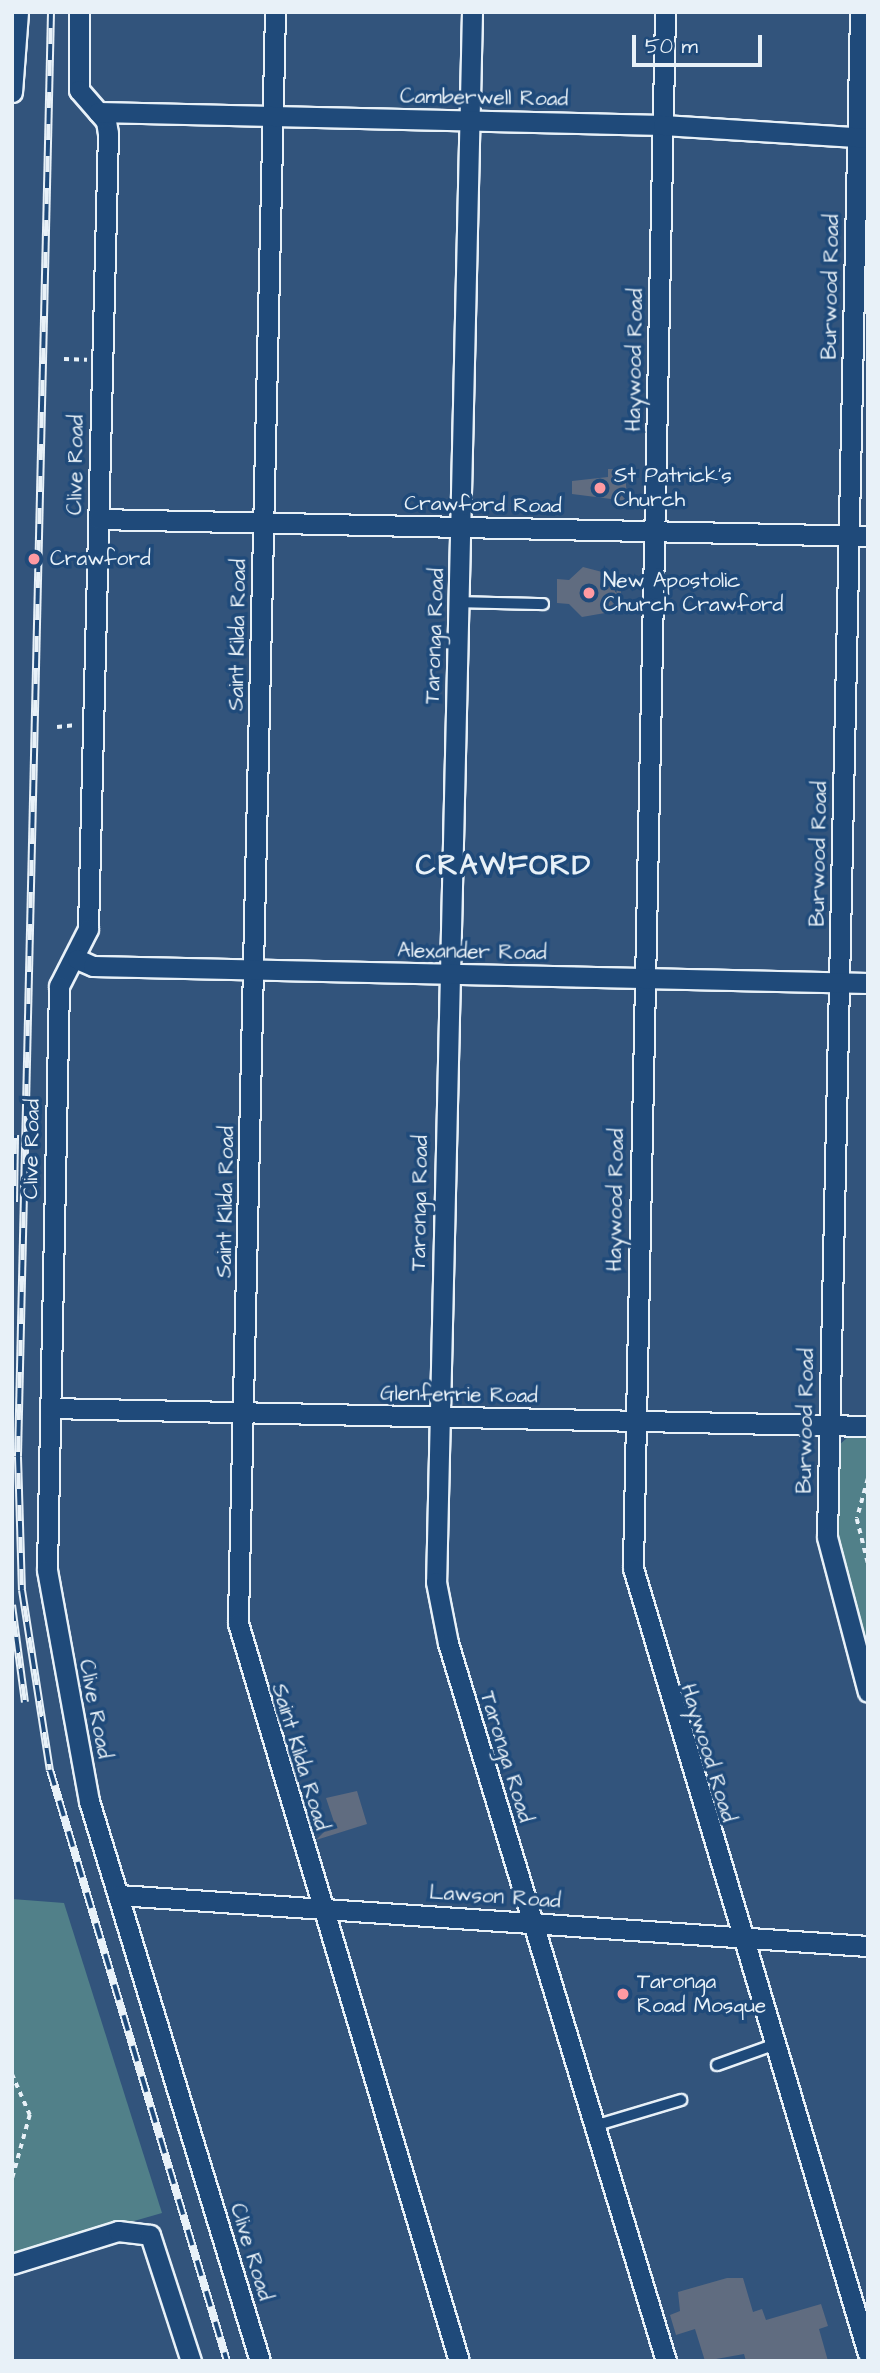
<!DOCTYPE html>
<html>
<head>
<meta charset="utf-8">
<style>
  body { margin:0 }
  #map { position:relative; width:880px; height:2373px; overflow:hidden; background:#32547c; font-family:"Architects Daughter",sans-serif }
  div>[style] { position:absolute }
  .green>* { inset:0; background:#518089 }
  .building>* { inset:0; background:#606c80 }
  .path>* { height:3.5px; margin-top:-1.75px; transform-origin:0; background:repeating-linear-gradient(90deg,#e8f1f8 0 5px,transparent 0 10px) }
  .roads { filter:drop-shadow(2px 0 #e8f1f8) drop-shadow(-2px 0 #e8f1f8) drop-shadow(0 2px #e8f1f8) drop-shadow(0 -2px #e8f1f8) }
  .service>* { height:10px; margin:-5px; padding:0 5px; transform-origin:5px; border-radius:5px; background:#1f4a7a }
  .minor>* { height:19px; margin:-9.5px; padding:0 9.5px; transform-origin:9.5px; border-radius:9.5px; background:#1f4a7a }
  .rail>* { height:8px; margin-top:-4px; transform-origin:0; background:repeating-linear-gradient(90deg,#1f4a7a 0 16px,#e8f1f8 0 32px); box-sizing:border-box; border-block:2px solid #e8f1f8 }
  .dots>* { width:19px; height:19px; translate:-50% -50%; box-sizing:border-box; border:4px solid #1f4a7a; border-radius:50% }
  span { translate:-50% -50%; white-space:nowrap; text-align:center; line-height:1.15; -webkit-text-stroke:7px #1f4a7a; paint-order:stroke }
  .street-label { font-size:21px; color:#e8f1f8 }
  .poi-label { font-size:21px; color:#e8f1f8 }
  .left { translate:0 -50%; text-align:left }
  .district-label { font-size:28px; color:#e8f1f8; font-weight:700; letter-spacing:2px }
  .frame { position:absolute; inset:0; border:14px solid #e8f1f8; pointer-events:none }
  .scale { position:absolute; left:632px; top:35px; width:130px; height:32px; box-sizing:border-box; border:4px solid #e8f1f8; border-top:0; padding-left:9px; font-size:21px; line-height:24px; white-space:nowrap; color:#e8f1f8; -webkit-text-stroke:5px #1f4a7a; paint-order:stroke }
</style>
</head>
<body>
<div id="map">
  <div class="green">
    <i style="clip-path:polygon(868px 1434px,868px 1664px,835px 1548px,837px 1447px,850px 1435px)"></i>
    <i style="clip-path:polygon(12px 1899px,64px 1903px,162px 2213px,12px 2256px)"></i>
  </div>
  <div class="building">
    <i style="clip-path:polygon(608px 469px,625px 469px,627px 501px,572px 494px,572px 481px,608px 477px)"></i>
    <i style="clip-path:polygon(583px 567px,606px 573px,621px 589px,621px 598px,605px 613px,582px 617px,569px 604px,557px 603px,557px 579px,569px 580px)"></i>
    <i style="clip-path:polygon(357px 1791px,367px 1824px,316px 1840px,334px 1822px,326px 1798px)"></i>
    <i style="clip-path:polygon(727px 2278px,743px 2278px,753px 2312px,762px 2309px,766px 2320px,821px 2304px,828px 2326px,819px 2329px,828px 2361px,746px 2361px,744px 2354px,705px 2361px,695px 2329px,676px 2335px,670px 2315px,680px 2311px,678px 2292px)"></i>
  </div>
  <div class="path">
    <i style="left:64px;top:359px;width:23px;rotate:2deg"></i>
    <i style="left:57px;top:727px;width:19px;rotate:-6deg"></i>
    <i style="left:868px;top:1479px;width:41px;rotate:105.4deg"></i>
    <i style="left:857px;top:1519px;width:45px;rotate:76deg"></i>
    <i style="left:12px;top:2074px;width:45px;rotate:66.3deg"></i>
    <i style="left:30px;top:2115px;width:67px;rotate:105.5deg"></i>
  </div>
  <div class="roads">
    <div class="service">
      <i style="left:459px;top:602px;width:84px;rotate:1.4deg"></i>
      <i style="left:717px;top:2065px;width:59px;rotate:-19.7deg"></i>
      <i style="left:594px;top:2126px;width:91px;rotate:-16.6deg"></i>
    </div>
    <div class="minor">
      <i style="left:79px;top:12px;width:78px;rotate:90deg"></i>
      <i style="left:79px;top:90px;width:41px;rotate:48.9deg"></i>
      <i style="left:106px;top:121px;width:12px;rotate:81deg"></i>
      <i style="left:108px;top:133px;width:796px;rotate:91.44deg"></i>
      <i style="left:88px;top:929px;width:64px;rotate:117deg"></i>
      <i style="left:59px;top:986px;width:584px;rotate:91.18deg"></i>
      <i style="left:47px;top:1570px;width:235px;rotate:79.7deg"></i>
      <i style="left:89px;top:1801px;width:586px;rotate:73.02deg"></i>
      <i style="left:275px;top:12px;width:1611px;rotate:91.32deg"></i>
      <i style="left:238px;top:1623px;width:770px;rotate:73.33deg"></i>
      <i style="left:472px;top:12px;width:1570px;rotate:91.31deg"></i>
      <i style="left:436px;top:1582px;width:62px;rotate:78.9deg"></i>
      <i style="left:448px;top:1643px;width:750px;rotate:73.11deg"></i>
      <i style="left:665px;top:12px;width:1556px;rotate:91.18deg"></i>
      <i style="left:633px;top:1568px;width:820px;rotate:73.35deg"></i>
      <i style="left:860px;top:12px;width:1525px;rotate:91.24deg"></i>
      <i style="left:827px;top:1537px;width:160px;rotate:75.2deg"></i>
      <i style="left:12px;top:92px;width:80px;rotate:-85.7deg"></i>
      <i style="left:98px;top:112px;width:565px;rotate:1.32deg"></i>
      <i style="left:663px;top:125px;width:205px;rotate:3.6deg"></i>
      <i style="left:98px;top:519px;width:770px;rotate:1.26deg"></i>
      <i style="left:77px;top:959px;width:17px;rotate:24deg"></i>
      <i style="left:93px;top:966px;width:775px;rotate:1.26deg"></i>
      <i style="left:50px;top:1408px;width:818px;rotate:1.26deg"></i>
      <i style="left:119px;top:1895px;width:751px;rotate:3.9deg"></i>
      <i style="left:12px;top:2264px;width:111px;rotate:-17.3deg"></i>
      <i style="left:118px;top:2231px;width:32px;rotate:7deg"></i>
      <i style="left:150px;top:2235px;width:133px;rotate:72deg"></i>
    </div>
  </div>
  <div class="rail">
    <i style="left:51px;top:12px;width:1445px;rotate:91.31deg"></i>
    <i style="left:18px;top:1457px;width:133px;rotate:88.3deg"></i>
    <i style="left:22px;top:1590px;width:182px;rotate:81.2deg"></i>
    <i style="left:50px;top:1770px;width:617px;rotate:73.33deg"></i>
    <i style="left:14px;top:1202px;width:67px;rotate:-89.1deg"></i>
    <i style="left:12px;top:1605px;width:98px;rotate:82.4deg"></i>
  </div>
  <div class="dots">
    <i style="left:600px;top:488px;background:#ff9aa2"></i>
    <i style="left:34px;top:559px;background:#ff9aa2"></i>
    <i style="left:589px;top:593px;background:#ff9aa2"></i>
    <i style="left:623px;top:1994px;background:#ff9aa2"></i>
  </div>
  <div class="street-label">
    <span style="left:484px;top:98px;rotate:1deg">Camberwell Road</span>
    <span style="left:831px;top:287px;rotate:-89deg">Burwood Road</span>
    <span style="left:635px;top:360px;rotate:-89deg">Haywood Road</span>
    <span style="left:76px;top:465px;rotate:-89deg">Clive Road</span>
    <span style="left:483px;top:505px;rotate:1deg">Crawford Road</span>
    <span style="left:238px;top:635px;rotate:-89deg">Saint Kilda Road</span>
    <span style="left:435px;top:636px;rotate:-88deg">Taronga Road</span>
    <span style="left:819px;top:854px;rotate:-89deg">Burwood Road</span>
    <span style="left:472px;top:952px;rotate:1deg">Alexander Road</span>
    <span style="left:32px;top:1149px;rotate:-89deg">Clive Road</span>
    <span style="left:616px;top:1200px;rotate:-89deg">Haywood Road</span>
    <span style="left:226px;top:1202px;rotate:-89deg">Saint Kilda Road</span>
    <span style="left:420px;top:1203px;rotate:-89deg">Taronga Road</span>
    <span style="left:459px;top:1395px;rotate:1deg">Glenferrie Road</span>
    <span style="left:806px;top:1421px;rotate:-89deg">Burwood Road</span>
    <span style="left:95px;top:1709px;rotate:79deg">Clive Road</span>
    <span style="left:708px;top:1753px;rotate:73deg">Haywood Road</span>
    <span style="left:300px;top:1757px;rotate:73deg">Saint Kilda Road</span>
    <span style="left:506px;top:1757px;rotate:73deg">Taronga Road</span>
    <span style="left:495px;top:1897px;rotate:4deg">Lawson Road</span>
    <span style="left:251px;top:2252px;rotate:73deg">Clive Road</span>
  </div>
  <div class="poi-label">
    <span class="left" style="left:614px;top:488px">St Patrick's<br>Church</span>
    <span class="left" style="left:50px;top:559px">Crawford</span>
    <span class="left" style="left:603px;top:593px">New Apostolic<br>Church Crawford</span>
    <span class="left" style="left:637px;top:1994px">Taronga<br>Road Mosque</span>
  </div>
  <div class="district-label">
    <span style="left:504px;top:866px">CRAWFORD</span>
  </div>
  <div class="frame"></div>
  <div class="scale">50 m</div>
</div>
</body>
</html>
